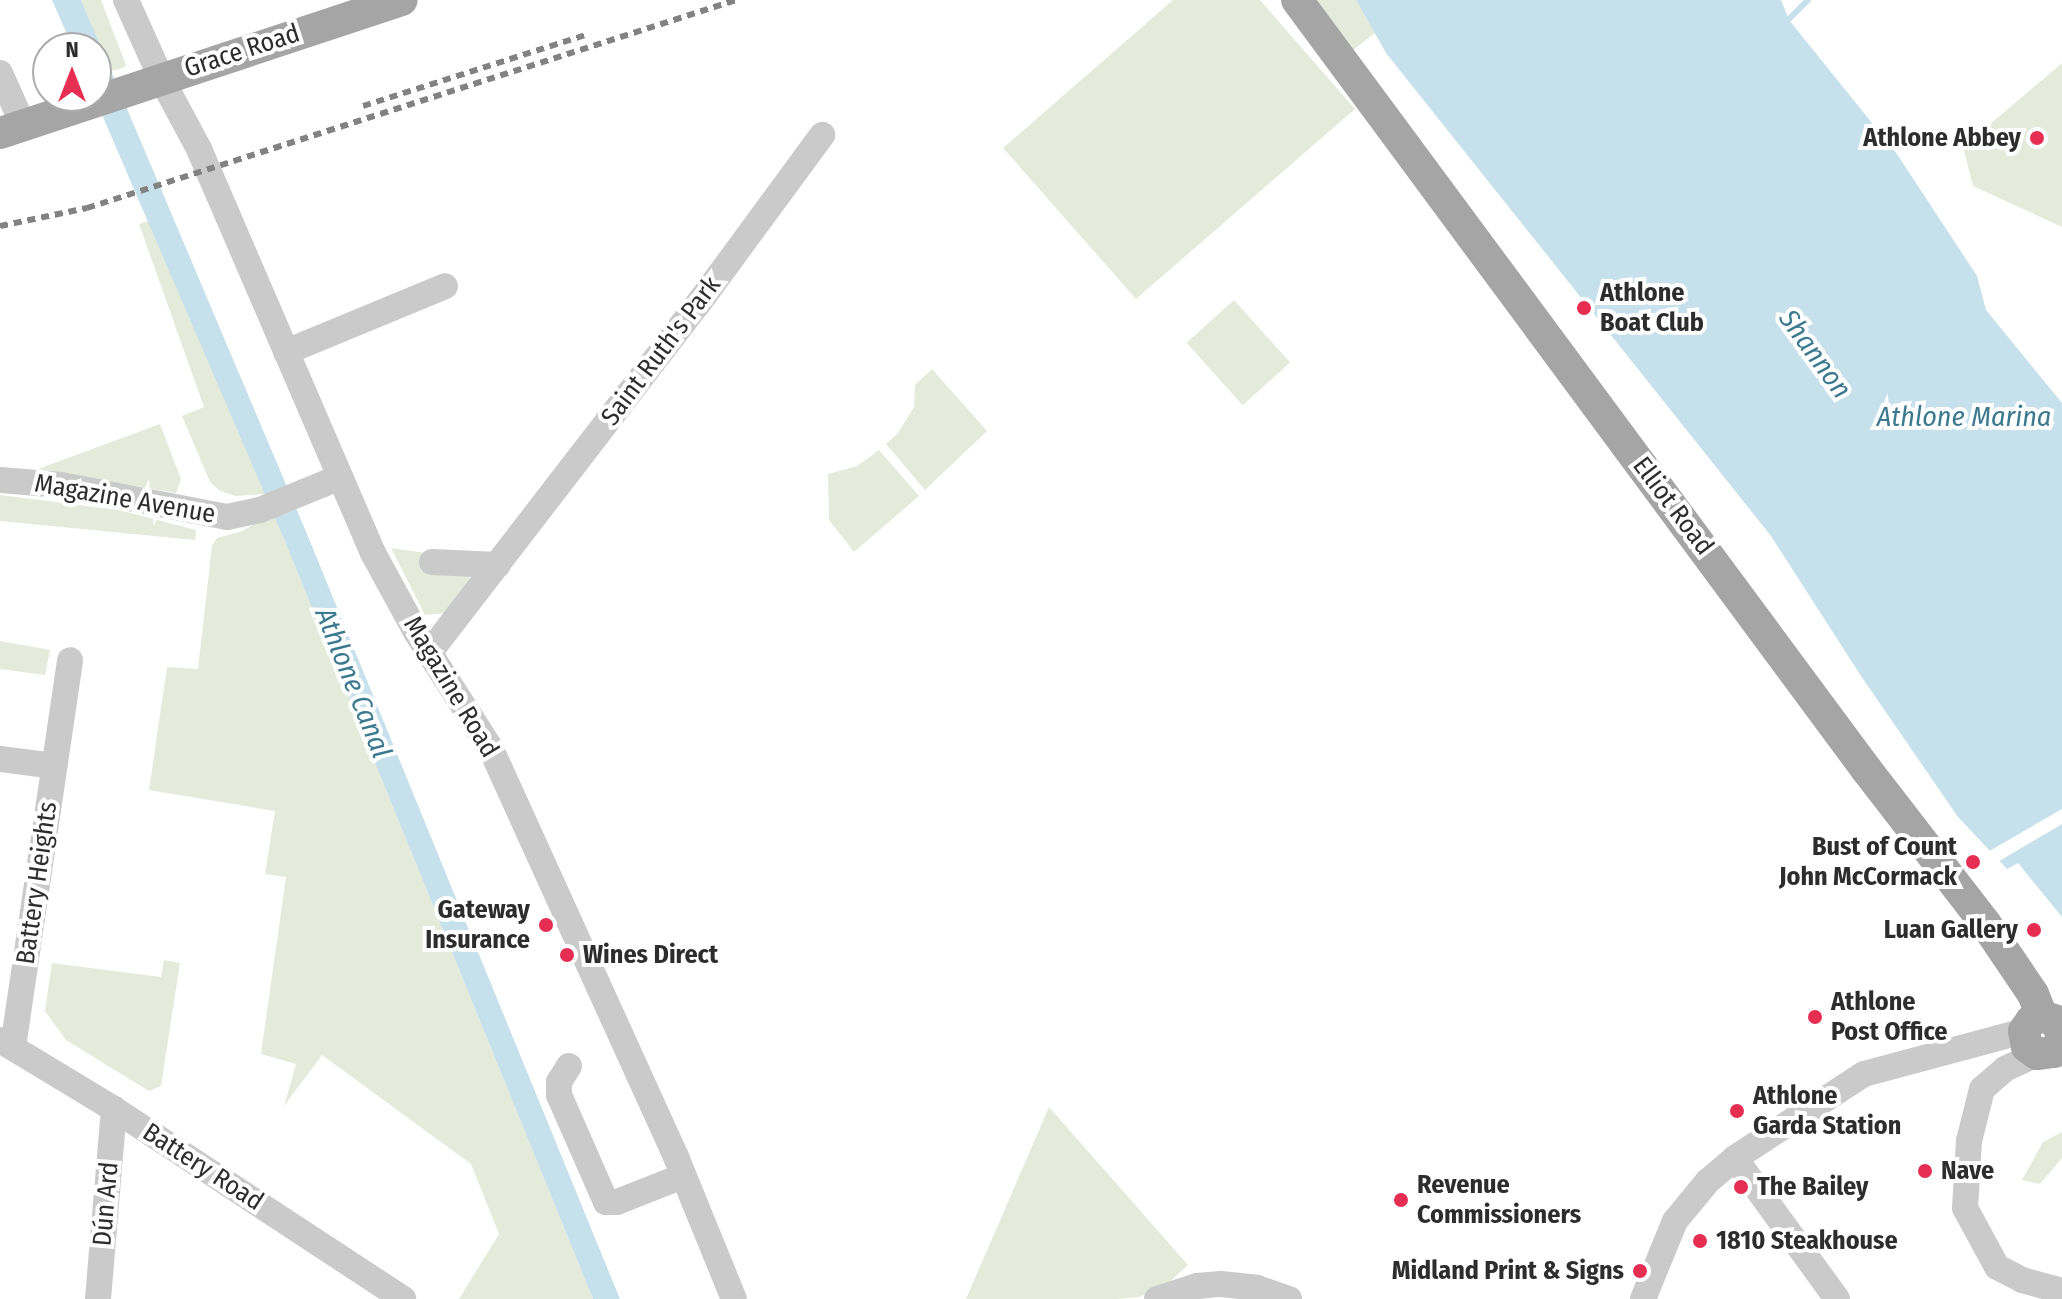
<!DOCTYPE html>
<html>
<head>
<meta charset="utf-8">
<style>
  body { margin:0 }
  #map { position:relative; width:2062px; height:1299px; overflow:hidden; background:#fff; font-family:"Fira Sans Condensed",sans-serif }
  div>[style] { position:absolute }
  .green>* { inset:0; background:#e5ebda; transform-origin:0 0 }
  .water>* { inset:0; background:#c6e1eb }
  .pier>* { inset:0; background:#fff }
  .stream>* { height:6px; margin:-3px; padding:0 3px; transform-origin:3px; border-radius:3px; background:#c6e1eb }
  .minor>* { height:26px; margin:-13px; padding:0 13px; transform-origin:13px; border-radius:13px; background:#cacaca }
  .major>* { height:32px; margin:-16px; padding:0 16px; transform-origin:16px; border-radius:16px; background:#a5a5a5 }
  .rail>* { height:6px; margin-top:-3px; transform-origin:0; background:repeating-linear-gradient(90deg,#828282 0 8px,transparent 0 14px) }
  .dots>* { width:22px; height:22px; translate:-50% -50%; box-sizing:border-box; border:4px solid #fff; border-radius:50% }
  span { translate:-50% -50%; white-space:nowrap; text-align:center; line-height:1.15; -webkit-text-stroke:8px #fff; paint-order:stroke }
  .street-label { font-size:26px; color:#2d2d2d }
  .poi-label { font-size:26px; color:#2d2d2d; font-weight:700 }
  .right { translate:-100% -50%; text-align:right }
  .left { translate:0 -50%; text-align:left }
  .water-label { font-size:28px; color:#3b798f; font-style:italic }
  .north { position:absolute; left:32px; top:32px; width:80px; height:80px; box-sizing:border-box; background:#fff; border:2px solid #ababab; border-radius:50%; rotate:0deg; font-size:22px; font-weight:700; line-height:32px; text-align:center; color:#2d2d2d }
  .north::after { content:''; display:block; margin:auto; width:28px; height:36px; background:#e62d52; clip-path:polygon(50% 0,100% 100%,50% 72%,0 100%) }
</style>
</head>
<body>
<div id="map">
  <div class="green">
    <i style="clip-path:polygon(81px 0,101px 0,126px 65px,123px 68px,110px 71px)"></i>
    <i style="clip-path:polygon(1173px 0,1260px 0,1355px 109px,1136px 299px,1003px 148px)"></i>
    <i style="clip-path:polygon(1315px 0,1356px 0,1375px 33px,1352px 51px)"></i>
    <i style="clip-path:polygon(2062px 63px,2062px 227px,1973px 186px,1963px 147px)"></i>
    <i style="clip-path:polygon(149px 221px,266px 494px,235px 496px,220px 491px,210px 482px,182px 416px,204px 407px,139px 224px)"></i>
    <i style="left:1234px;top:300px;width:84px;height:64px;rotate:48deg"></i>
    <i style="clip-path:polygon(932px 369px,987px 431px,925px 490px,886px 444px,898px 433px,914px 407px,915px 385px)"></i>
    <i style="clip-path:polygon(160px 424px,181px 479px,176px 493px,38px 469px)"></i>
    <i style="clip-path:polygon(879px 450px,919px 496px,854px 552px,829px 520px,828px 474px,857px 466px)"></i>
    <i style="clip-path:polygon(0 495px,119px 510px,196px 530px,195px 540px,0 521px)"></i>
    <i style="clip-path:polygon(274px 513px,284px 539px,593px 1299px,459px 1299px,499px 1234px,471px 1164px,322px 1055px,284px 1106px,296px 1064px,261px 1054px,286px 877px,265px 874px,275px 811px,149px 790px,167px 667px,198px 669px,212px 546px,217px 538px,242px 531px)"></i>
    <i style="clip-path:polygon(391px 548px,426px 553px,470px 576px,469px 582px,445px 613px,425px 615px)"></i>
    <i style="clip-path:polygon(0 641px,50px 650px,45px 675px,0 669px)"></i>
    <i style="clip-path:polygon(164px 960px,180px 963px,161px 1086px,149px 1091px,66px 1040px,45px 1011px,52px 963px,161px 977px)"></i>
    <i style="clip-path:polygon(1049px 1107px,1188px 1265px,1164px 1287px,1139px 1297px,1116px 1299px,966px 1299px)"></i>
    <i style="clip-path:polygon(2062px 1132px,2062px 1158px,2040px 1184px,2022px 1180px,2043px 1142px)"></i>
  </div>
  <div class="water">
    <i style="clip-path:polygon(52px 0,81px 0,307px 534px,620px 1299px,593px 1299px,284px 539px,94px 96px,96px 48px,73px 48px)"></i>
    <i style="clip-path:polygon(1356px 0,1781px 0,1789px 20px,1897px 154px,1977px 276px,1986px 310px,2062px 403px,2062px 917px,2018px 863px,2007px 869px,1958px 817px,1861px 676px,1771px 536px,1386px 53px)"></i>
  </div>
  <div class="pier">
    <i style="clip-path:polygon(2062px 809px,2062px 824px,1996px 863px,1986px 853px)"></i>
  </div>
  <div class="stream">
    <i style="left:1785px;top:23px;width:33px;rotate:-45deg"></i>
  </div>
  <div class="minor">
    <i style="left:126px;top:0;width:85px;rotate:65.8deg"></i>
    <i style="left:161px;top:78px;width:81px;rotate:61.8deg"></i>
    <i style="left:199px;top:149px;width:440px;rotate:66.7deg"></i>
    <i style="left:373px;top:553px;width:90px;rotate:61.4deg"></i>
    <i style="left:416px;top:632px;width:139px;rotate:57.3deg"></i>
    <i style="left:491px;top:749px;width:448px;rotate:65.6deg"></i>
    <i style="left:676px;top:1157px;width:153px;rotate:67.8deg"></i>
    <i style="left:0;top:73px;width:57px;rotate:66.1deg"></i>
    <i style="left:286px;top:352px;width:172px;rotate:-22.5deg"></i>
    <i style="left:0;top:480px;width:61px;rotate:4.7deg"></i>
    <i style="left:61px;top:485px;width:169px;rotate:10.9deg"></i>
    <i style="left:227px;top:517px;width:34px;rotate:-12deg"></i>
    <i style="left:260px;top:510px;width:84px;rotate:-22.3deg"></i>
    <i style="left:432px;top:562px;width:66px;rotate:2.6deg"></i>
    <i style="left:429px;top:653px;width:441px;rotate:-52.4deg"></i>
    <i style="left:698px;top:304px;width:210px;rotate:-53.7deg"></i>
    <i style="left:0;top:759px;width:55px;rotate:7.3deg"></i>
    <i style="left:0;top:1040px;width:133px;rotate:31.2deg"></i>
    <i style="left:114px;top:1109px;width:346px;rotate:33.3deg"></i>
    <i style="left:13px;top:1047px;width:391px;rotate:-81.6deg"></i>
    <i style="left:2037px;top:1054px;width:35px;rotate:155deg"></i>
    <i style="left:2005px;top:1069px;width:30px;rotate:139deg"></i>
    <i style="left:1982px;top:1089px;width:54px;rotate:104deg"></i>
    <i style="left:1969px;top:1141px;width:67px;rotate:93.4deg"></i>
    <i style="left:1965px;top:1208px;width:67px;rotate:61.5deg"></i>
    <i style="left:1997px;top:1267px;width:28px;rotate:27deg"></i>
    <i style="left:2022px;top:1280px;width:41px;rotate:15.4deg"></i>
    <i style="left:569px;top:1066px;width:19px;rotate:122deg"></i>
    <i style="left:559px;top:1082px;width:13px;rotate:90deg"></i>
    <i style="left:559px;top:1095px;width:117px;rotate:66.3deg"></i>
    <i style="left:606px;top:1202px;width:11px"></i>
    <i style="left:617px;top:1202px;width:71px;rotate:-21.5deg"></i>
    <i style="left:1735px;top:1158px;width:174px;rotate:54.1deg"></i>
    <i style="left:98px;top:1299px;width:191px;rotate:-85.2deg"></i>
    <i style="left:1157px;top:1299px;width:42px;rotate:-18deg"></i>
    <i style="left:1197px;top:1286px;width:24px;rotate:-5deg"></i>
    <i style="left:1221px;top:1284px;width:36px;rotate:6deg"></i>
    <i style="left:1257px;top:1288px;width:34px;rotate:19deg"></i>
    <i style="left:1643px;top:1299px;width:84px;rotate:-67.7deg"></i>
    <i style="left:1675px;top:1221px;width:52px;rotate:-50.5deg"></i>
    <i style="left:1708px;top:1181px;width:35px;rotate:-40deg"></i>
    <i style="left:1735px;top:1158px;width:154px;rotate:-33.1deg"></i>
    <i style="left:1864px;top:1074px;width:166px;rotate:-15deg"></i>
  </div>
  <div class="major">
    <i style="left:1297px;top:0;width:957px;rotate:53.5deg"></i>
    <i style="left:1866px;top:769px;width:195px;rotate:52.3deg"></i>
    <i style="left:1985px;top:923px;width:86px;rotate:55.9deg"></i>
    <i style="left:2033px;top:994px;width:24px;rotate:68deg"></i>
    <i style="left:0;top:133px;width:423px;rotate:-18.3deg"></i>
    <i style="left:2062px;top:1033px;width:15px;rotate:-122deg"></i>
    <i style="left:2054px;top:1020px;width:13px;rotate:-162deg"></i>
    <i style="left:2042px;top:1016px;width:12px;rotate:156deg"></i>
    <i style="left:2031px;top:1021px;width:12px;rotate:125deg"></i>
    <i style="left:2024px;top:1031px;width:16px;rotate:79deg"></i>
    <i style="left:2027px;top:1047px;width:12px;rotate:35deg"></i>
    <i style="left:2037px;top:1054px;width:17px;rotate:-7deg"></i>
    <i style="left:2054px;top:1052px;width:15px;rotate:-58deg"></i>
  </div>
  <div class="rail">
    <i style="left:363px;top:106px;width:236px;rotate:-17.7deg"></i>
    <i style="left:0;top:226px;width:89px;rotate:-11.7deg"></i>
    <i style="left:87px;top:208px;width:682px;rotate:-17.77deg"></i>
  </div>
  <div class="dots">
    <i style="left:2037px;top:138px;background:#e62d52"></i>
    <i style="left:1584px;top:308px;background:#e62d52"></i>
    <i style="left:1973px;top:862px;background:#e62d52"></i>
    <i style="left:546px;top:925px;background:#e62d52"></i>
    <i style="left:2034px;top:930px;background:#e62d52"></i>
    <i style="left:567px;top:955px;background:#e62d52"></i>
    <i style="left:1815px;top:1017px;background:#e62d52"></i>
    <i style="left:1737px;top:1111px;background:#e62d52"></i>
    <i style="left:1925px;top:1171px;background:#e62d52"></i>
    <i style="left:1741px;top:1187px;background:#e62d52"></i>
    <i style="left:1401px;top:1200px;background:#e62d52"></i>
    <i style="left:1700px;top:1241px;background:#e62d52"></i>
    <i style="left:1640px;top:1271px;background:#e62d52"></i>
  </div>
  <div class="street-label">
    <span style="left:242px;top:51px;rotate:-18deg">Grace Road</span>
    <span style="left:661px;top:351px;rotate:-53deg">Saint Ruth's Park</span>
    <span style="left:125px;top:499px;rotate:10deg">Magazine Avenue</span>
    <span style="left:1673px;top:506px;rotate:53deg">Elliot Road</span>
    <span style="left:451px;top:687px;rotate:59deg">Magazine Road</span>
    <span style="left:37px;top:883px;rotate:-82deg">Battery Heights</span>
    <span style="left:203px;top:1167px;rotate:33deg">Battery Road</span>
    <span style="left:106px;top:1204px;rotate:-85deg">Dún Ard</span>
  </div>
  <div class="poi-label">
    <span class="right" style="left:2021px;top:138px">Athlone Abbey</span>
    <span class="left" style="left:1600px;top:308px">Athlone<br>Boat Club</span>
    <span class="right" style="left:1957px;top:862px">Bust of Count<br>John McCormack</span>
    <span class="right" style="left:530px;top:925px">Gateway<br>Insurance</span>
    <span class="right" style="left:2018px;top:930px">Luan Gallery</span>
    <span class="left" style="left:583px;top:955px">Wines Direct</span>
    <span class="left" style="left:1831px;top:1017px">Athlone<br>Post Office</span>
    <span class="left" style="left:1753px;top:1111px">Athlone<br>Garda Station</span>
    <span class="left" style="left:1941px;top:1171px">Nave</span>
    <span class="left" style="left:1417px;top:1200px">Revenue<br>Commissioners</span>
    <span class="left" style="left:1757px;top:1187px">The Bailey</span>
    <span class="left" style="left:1716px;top:1241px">1810 Steakhouse</span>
    <span class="right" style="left:1624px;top:1271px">Midland Print &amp; Signs</span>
  </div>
  <div class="water-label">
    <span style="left:1815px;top:354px;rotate:54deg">Shannon</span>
    <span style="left:1964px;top:417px">Athlone Marina</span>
    <span style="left:353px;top:683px;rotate:68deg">Athlone Canal</span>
  </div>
  <div class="north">N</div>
</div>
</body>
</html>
